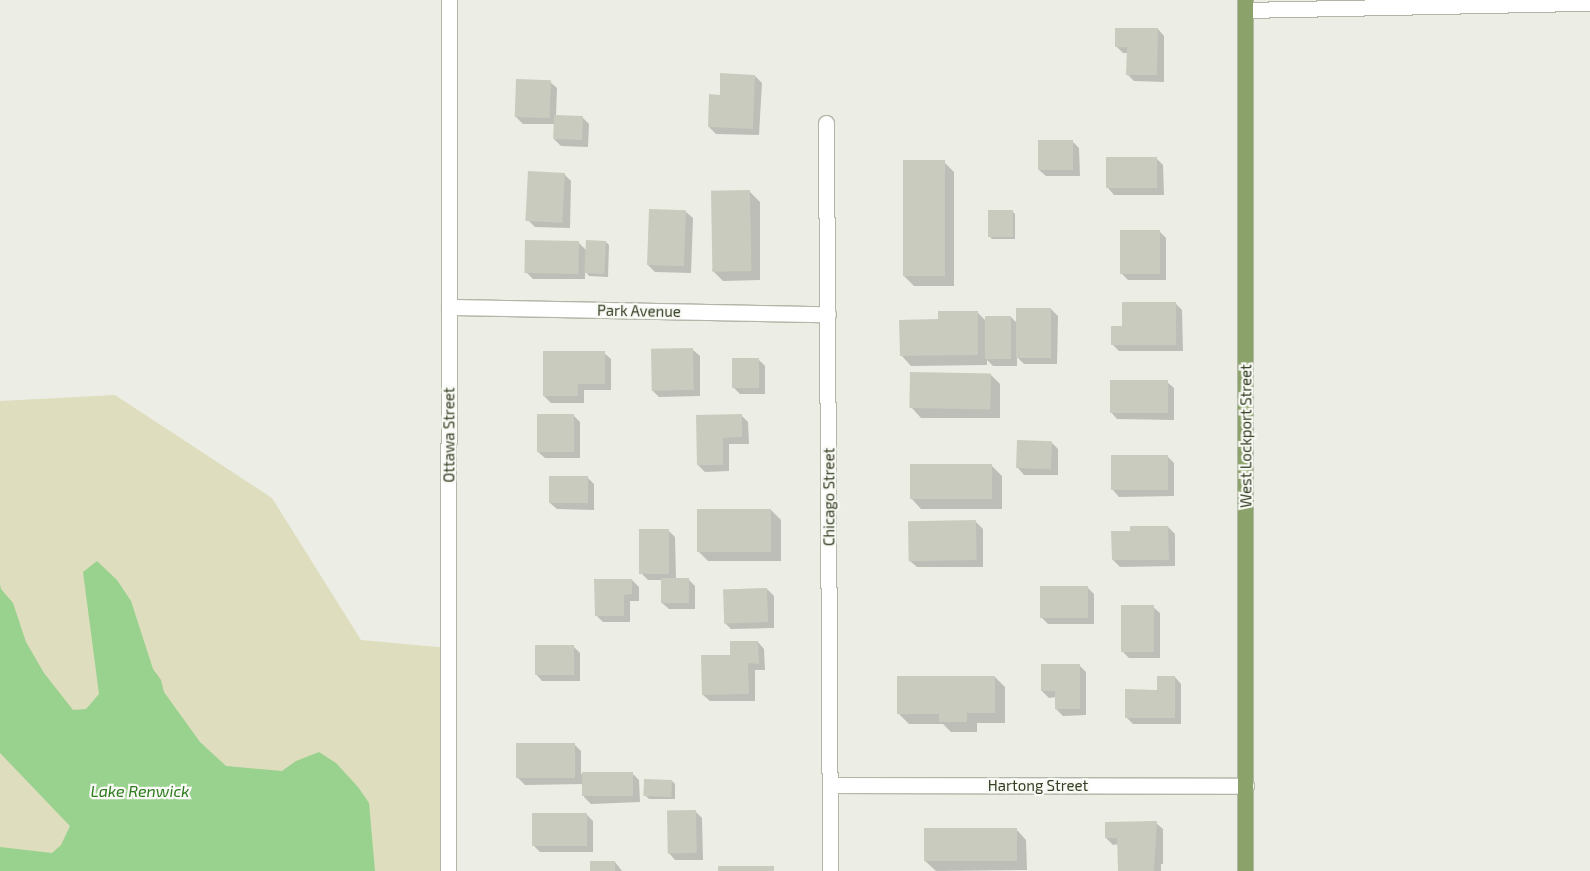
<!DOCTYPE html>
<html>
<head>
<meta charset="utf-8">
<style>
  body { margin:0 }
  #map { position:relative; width:1590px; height:871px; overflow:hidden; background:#eceee5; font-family:"Exo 2",sans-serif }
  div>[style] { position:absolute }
  .green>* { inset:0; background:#deddbe }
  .water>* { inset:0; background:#99d18e }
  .shadow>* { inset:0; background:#0003 }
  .building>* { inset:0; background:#c8cbbd; transform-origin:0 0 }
  .roads { filter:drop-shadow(1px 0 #b1b6a7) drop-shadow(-1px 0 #b1b6a7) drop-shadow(0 1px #b1b6a7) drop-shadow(0 -1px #b1b6a7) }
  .minor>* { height:15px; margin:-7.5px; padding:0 7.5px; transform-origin:7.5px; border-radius:7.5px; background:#fff }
  .major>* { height:15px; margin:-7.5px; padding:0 7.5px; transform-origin:7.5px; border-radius:7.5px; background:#8ba26a }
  span { translate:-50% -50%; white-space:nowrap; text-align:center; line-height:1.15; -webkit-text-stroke:4.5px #f9faf5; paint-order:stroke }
  .street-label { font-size:15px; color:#343f24 }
  .water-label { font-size:16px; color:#2d7b1e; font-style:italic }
</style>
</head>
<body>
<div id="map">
  <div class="green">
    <i style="clip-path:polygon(115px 395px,272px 498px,361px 640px,449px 648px,448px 871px,0 871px,0 401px)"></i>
  </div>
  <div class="water">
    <i style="clip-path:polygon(97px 561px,117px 580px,131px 601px,153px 669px,161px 680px,164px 692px,200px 742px,226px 766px,282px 771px,296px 761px,319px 752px,336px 763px,358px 787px,369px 803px,375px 871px,0 871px,0 847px,52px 853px,61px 845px,70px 826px,0 753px,0 584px,1px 589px,13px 603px,26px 642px,44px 673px,73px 710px,86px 709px,99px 694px,83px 572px)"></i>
  </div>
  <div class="shadow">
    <i style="clip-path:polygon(1158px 29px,1164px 36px,1164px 82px,1134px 81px,1128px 75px,1128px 53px,1123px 53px,1116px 46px)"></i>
    <i style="clip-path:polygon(755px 76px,762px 83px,759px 135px,716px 134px,709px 127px,721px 96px)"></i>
    <i style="clip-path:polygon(550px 82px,557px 88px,556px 116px,582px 117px,589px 124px,588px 147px,561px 146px,554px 139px,555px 124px,523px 124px,516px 117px)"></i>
    <i style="clip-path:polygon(1073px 142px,1079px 148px,1080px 176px,1046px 176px,1039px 170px)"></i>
    <i style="clip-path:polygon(1156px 158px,1163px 165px,1164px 195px,1114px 195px,1108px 188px)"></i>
    <i style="clip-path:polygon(944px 162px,954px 172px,954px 286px,914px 286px,904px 276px)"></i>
    <i style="clip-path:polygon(564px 174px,571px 181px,570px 228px,535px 227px,528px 220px)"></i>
    <i style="clip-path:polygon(750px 192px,760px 202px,760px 280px,723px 281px,712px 270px)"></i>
    <i style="clip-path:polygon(1012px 211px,1015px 214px,1015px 239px,992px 239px,989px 236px)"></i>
    <i style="clip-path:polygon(686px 212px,693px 218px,691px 273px,655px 272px,648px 265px)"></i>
    <i style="clip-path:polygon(1159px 231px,1166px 238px,1166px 280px,1128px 280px,1121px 273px)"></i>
    <i style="clip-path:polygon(578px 242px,587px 251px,606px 242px,609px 245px,608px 277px,589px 276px,585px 271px,585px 279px,533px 279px,526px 272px)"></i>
    <i style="clip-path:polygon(1175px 303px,1182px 310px,1183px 351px,1119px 351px,1113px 345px,1124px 327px)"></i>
    <i style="clip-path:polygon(1051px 309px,1058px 316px,1057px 364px,1024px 364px,1017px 357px,1017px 366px,993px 366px,987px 360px,987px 365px,911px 366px,901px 355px,940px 321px,977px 312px,986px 321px,1011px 317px,1018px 324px)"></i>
    <i style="clip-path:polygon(693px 350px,700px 356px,700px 396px,659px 397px,652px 390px)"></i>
    <i style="clip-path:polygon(604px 353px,611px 359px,611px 390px,584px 390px,584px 403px,551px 403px,544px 396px)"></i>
    <i style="clip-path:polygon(758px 359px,765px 366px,765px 394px,740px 394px,733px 387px)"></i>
    <i style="clip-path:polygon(990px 374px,1000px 384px,1000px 418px,921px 418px,911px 407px)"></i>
    <i style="clip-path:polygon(1167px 382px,1174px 388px,1174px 420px,1117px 419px,1111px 412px)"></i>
    <i style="clip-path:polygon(573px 415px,580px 422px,580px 458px,545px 458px,538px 452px)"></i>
    <i style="clip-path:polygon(742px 416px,748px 422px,749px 444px,729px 444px,729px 471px,705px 472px,698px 465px)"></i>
    <i style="clip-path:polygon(1051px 442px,1058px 449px,1058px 475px,1024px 475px,1018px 468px)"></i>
    <i style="clip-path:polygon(1167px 456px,1174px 463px,1174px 496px,1119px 497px,1113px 490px)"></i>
    <i style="clip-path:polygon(992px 466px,1002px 476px,1002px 509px,921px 509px,911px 498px)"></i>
    <i style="clip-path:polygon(588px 478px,594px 484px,594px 510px,557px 509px,550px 503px)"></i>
    <i style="clip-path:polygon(771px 510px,781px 520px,781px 561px,708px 561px,698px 551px)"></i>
    <i style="clip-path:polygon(976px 522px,983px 529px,983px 567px,917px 567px,910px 561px)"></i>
    <i style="clip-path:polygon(1168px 527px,1175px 534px,1175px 566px,1120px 567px,1113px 560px,1131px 532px)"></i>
    <i style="clip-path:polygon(668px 530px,675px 537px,676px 579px,688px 579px,695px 586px,695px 609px,669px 609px,662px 603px,662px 580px,648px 580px,641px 573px)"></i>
    <i style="clip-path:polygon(632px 580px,639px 587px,639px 601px,630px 601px,630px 622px,603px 622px,596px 615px)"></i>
    <i style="clip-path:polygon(1087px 587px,1094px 594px,1094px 624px,1048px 624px,1041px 617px)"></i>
    <i style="clip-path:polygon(767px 589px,774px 596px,774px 628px,731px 629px,724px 622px)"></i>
    <i style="clip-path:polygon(1153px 607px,1160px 613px,1160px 658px,1129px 658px,1122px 651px)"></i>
    <i style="clip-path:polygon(758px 642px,764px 649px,765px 670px,755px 670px,755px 701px,710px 701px,703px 695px,731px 656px)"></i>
    <i style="clip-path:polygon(573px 646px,580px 653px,580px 681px,542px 681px,536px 674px)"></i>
    <i style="clip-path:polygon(1079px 665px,1086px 672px,1086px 715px,1063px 716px,1056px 709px,1056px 697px,1049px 698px,1042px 691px)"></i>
    <i style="clip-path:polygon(995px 677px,1005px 687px,1005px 723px,977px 723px,977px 732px,951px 732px,943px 724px,909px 724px,899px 714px)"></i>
    <i style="clip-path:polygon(1175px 677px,1181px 684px,1181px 724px,1133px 724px,1126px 717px)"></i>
    <i style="clip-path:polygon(574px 744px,581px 751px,581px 774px,632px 773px,639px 780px,640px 802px,591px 804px,584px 797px,584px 784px,525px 785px,518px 778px)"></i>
    <i style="clip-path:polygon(672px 781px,675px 784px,675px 799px,649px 799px,646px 796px)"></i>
    <i style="clip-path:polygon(696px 812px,702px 818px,703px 860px,675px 860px,669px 853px)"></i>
    <i style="clip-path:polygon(586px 814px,593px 821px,593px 852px,540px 852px,534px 846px)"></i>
    <i style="clip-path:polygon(1156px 823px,1163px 829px,1163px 864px,1161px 864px,1161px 871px,1119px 871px,1119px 844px,1113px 845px,1106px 838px)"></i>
    <i style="clip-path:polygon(1016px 829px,1026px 840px,1027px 870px,936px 871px,925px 861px)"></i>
    <i style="clip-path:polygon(615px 862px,622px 871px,592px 871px)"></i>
  </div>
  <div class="building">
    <i style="clip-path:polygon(1115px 28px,1158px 28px,1157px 75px,1126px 75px,1127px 47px,1115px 47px)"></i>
    <i style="clip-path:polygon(720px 73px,755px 75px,753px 129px,708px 127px,709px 94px,720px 95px)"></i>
    <i style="left:516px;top:79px;width:35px;height:38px;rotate:2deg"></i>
    <i style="left:554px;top:115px;width:29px;height:24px;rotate:2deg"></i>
    <i style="left:1038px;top:140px;width:35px;height:30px"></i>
    <i style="left:1157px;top:157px;width:31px;height:51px;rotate:90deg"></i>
    <i style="left:903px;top:160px;width:42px;height:116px"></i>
    <i style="left:528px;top:171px;width:37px;height:50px;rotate:3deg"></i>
    <i style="left:750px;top:190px;width:81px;height:39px;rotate:89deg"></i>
    <i style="left:649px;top:209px;width:37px;height:56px;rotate:2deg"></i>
    <i style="left:988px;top:210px;width:25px;height:27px"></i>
    <i style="left:1120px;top:230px;width:40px;height:44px"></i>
    <i style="left:525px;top:240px;width:54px;height:33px;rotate:1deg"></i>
    <i style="left:586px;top:240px;width:20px;height:33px;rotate:3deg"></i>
    <i style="clip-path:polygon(1122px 302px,1176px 302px,1176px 345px,1111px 345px,1111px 326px,1122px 326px)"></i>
    <i style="left:1016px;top:308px;width:35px;height:50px"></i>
    <i style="clip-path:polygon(938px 311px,978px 311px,978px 355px,900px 356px,899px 320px,938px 319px)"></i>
    <i style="left:985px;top:316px;width:26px;height:43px"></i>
    <i style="left:693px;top:348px;width:42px;height:42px;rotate:89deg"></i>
    <i style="clip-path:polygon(543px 351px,605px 351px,605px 384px,578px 384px,578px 396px,543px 396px)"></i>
    <i style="left:732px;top:358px;width:27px;height:30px"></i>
    <i style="left:910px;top:372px;width:81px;height:36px;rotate:1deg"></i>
    <i style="left:1110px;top:380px;width:58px;height:33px"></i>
    <i style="left:537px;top:414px;width:37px;height:38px"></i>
    <i style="clip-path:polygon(742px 414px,742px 437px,723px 438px,723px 465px,697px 465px,696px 415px)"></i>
    <i style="left:1017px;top:440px;width:35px;height:28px;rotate:2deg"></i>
    <i style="left:1111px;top:455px;width:57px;height:35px"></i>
    <i style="left:910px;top:464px;width:82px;height:35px"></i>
    <i style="left:549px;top:476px;width:39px;height:27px"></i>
    <i style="left:697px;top:509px;width:74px;height:43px"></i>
    <i style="left:976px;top:520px;width:40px;height:68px;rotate:89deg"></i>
    <i style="clip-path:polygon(1130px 526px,1168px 526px,1169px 560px,1112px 560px,1111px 531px,1130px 531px)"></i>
    <i style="left:639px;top:529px;width:30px;height:45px"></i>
    <i style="left:661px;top:578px;width:28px;height:25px"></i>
    <i style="clip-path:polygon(594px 579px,632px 579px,632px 594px,624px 595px,624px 616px,595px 616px)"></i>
    <i style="left:1040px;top:586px;width:48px;height:32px"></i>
    <i style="left:767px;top:588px;width:34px;height:44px;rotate:88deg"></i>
    <i style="left:1121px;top:605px;width:33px;height:47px"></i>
    <i style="clip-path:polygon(730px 641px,758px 641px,759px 664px,748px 663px,749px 694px,702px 695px,701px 655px,730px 655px)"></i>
    <i style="left:535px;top:645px;width:39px;height:30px"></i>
    <i style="clip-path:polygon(1041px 664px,1080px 664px,1080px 709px,1055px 709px,1055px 691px,1041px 691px)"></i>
    <i style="clip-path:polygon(897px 676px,995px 676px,995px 713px,967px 713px,967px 722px,939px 722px,939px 714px,897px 714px)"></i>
    <i style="clip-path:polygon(1157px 676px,1175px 676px,1175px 718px,1125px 718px,1125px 689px,1157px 690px)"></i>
    <i style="left:516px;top:743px;width:59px;height:35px"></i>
    <i style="left:633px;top:772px;width:24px;height:51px;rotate:90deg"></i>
    <i style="left:644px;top:779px;width:28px;height:17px;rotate:2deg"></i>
    <i style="left:696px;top:810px;width:43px;height:29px;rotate:89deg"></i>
    <i style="left:532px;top:813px;width:55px;height:33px"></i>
    <i style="clip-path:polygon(1157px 821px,1154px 871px,1118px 871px,1117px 838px,1105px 838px,1105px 822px)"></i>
    <i style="left:1017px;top:828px;width:33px;height:93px;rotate:90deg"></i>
    <i style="left:590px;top:861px;width:25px;height:10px"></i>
    <i style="left:718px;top:866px;width:56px;height:5px"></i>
  </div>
  <div class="roads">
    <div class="minor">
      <i style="left:1245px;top:10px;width:345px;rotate:-1.2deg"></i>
      <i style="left:826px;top:123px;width:748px;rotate:89.69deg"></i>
      <i style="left:449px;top:307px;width:379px;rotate:1.1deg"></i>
      <i style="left:830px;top:785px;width:416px;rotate:0.1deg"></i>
      <i style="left:448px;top:871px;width:871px;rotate:-89.93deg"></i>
    </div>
    <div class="major">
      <i style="left:1245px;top:871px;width:871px;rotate:-90deg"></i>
    </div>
  </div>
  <div class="street-label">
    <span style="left:639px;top:311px;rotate:1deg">Park Avenue</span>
    <span style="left:449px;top:435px;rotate:-90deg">Ottawa Street</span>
    <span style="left:1246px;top:436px;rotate:-90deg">West Lockport Street</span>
    <span style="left:829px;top:497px;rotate:-90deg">Chicago Street</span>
    <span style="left:1038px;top:786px">Hartong Street</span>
  </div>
  <div class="water-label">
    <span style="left:140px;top:791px">Lake Renwick</span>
  </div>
</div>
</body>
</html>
